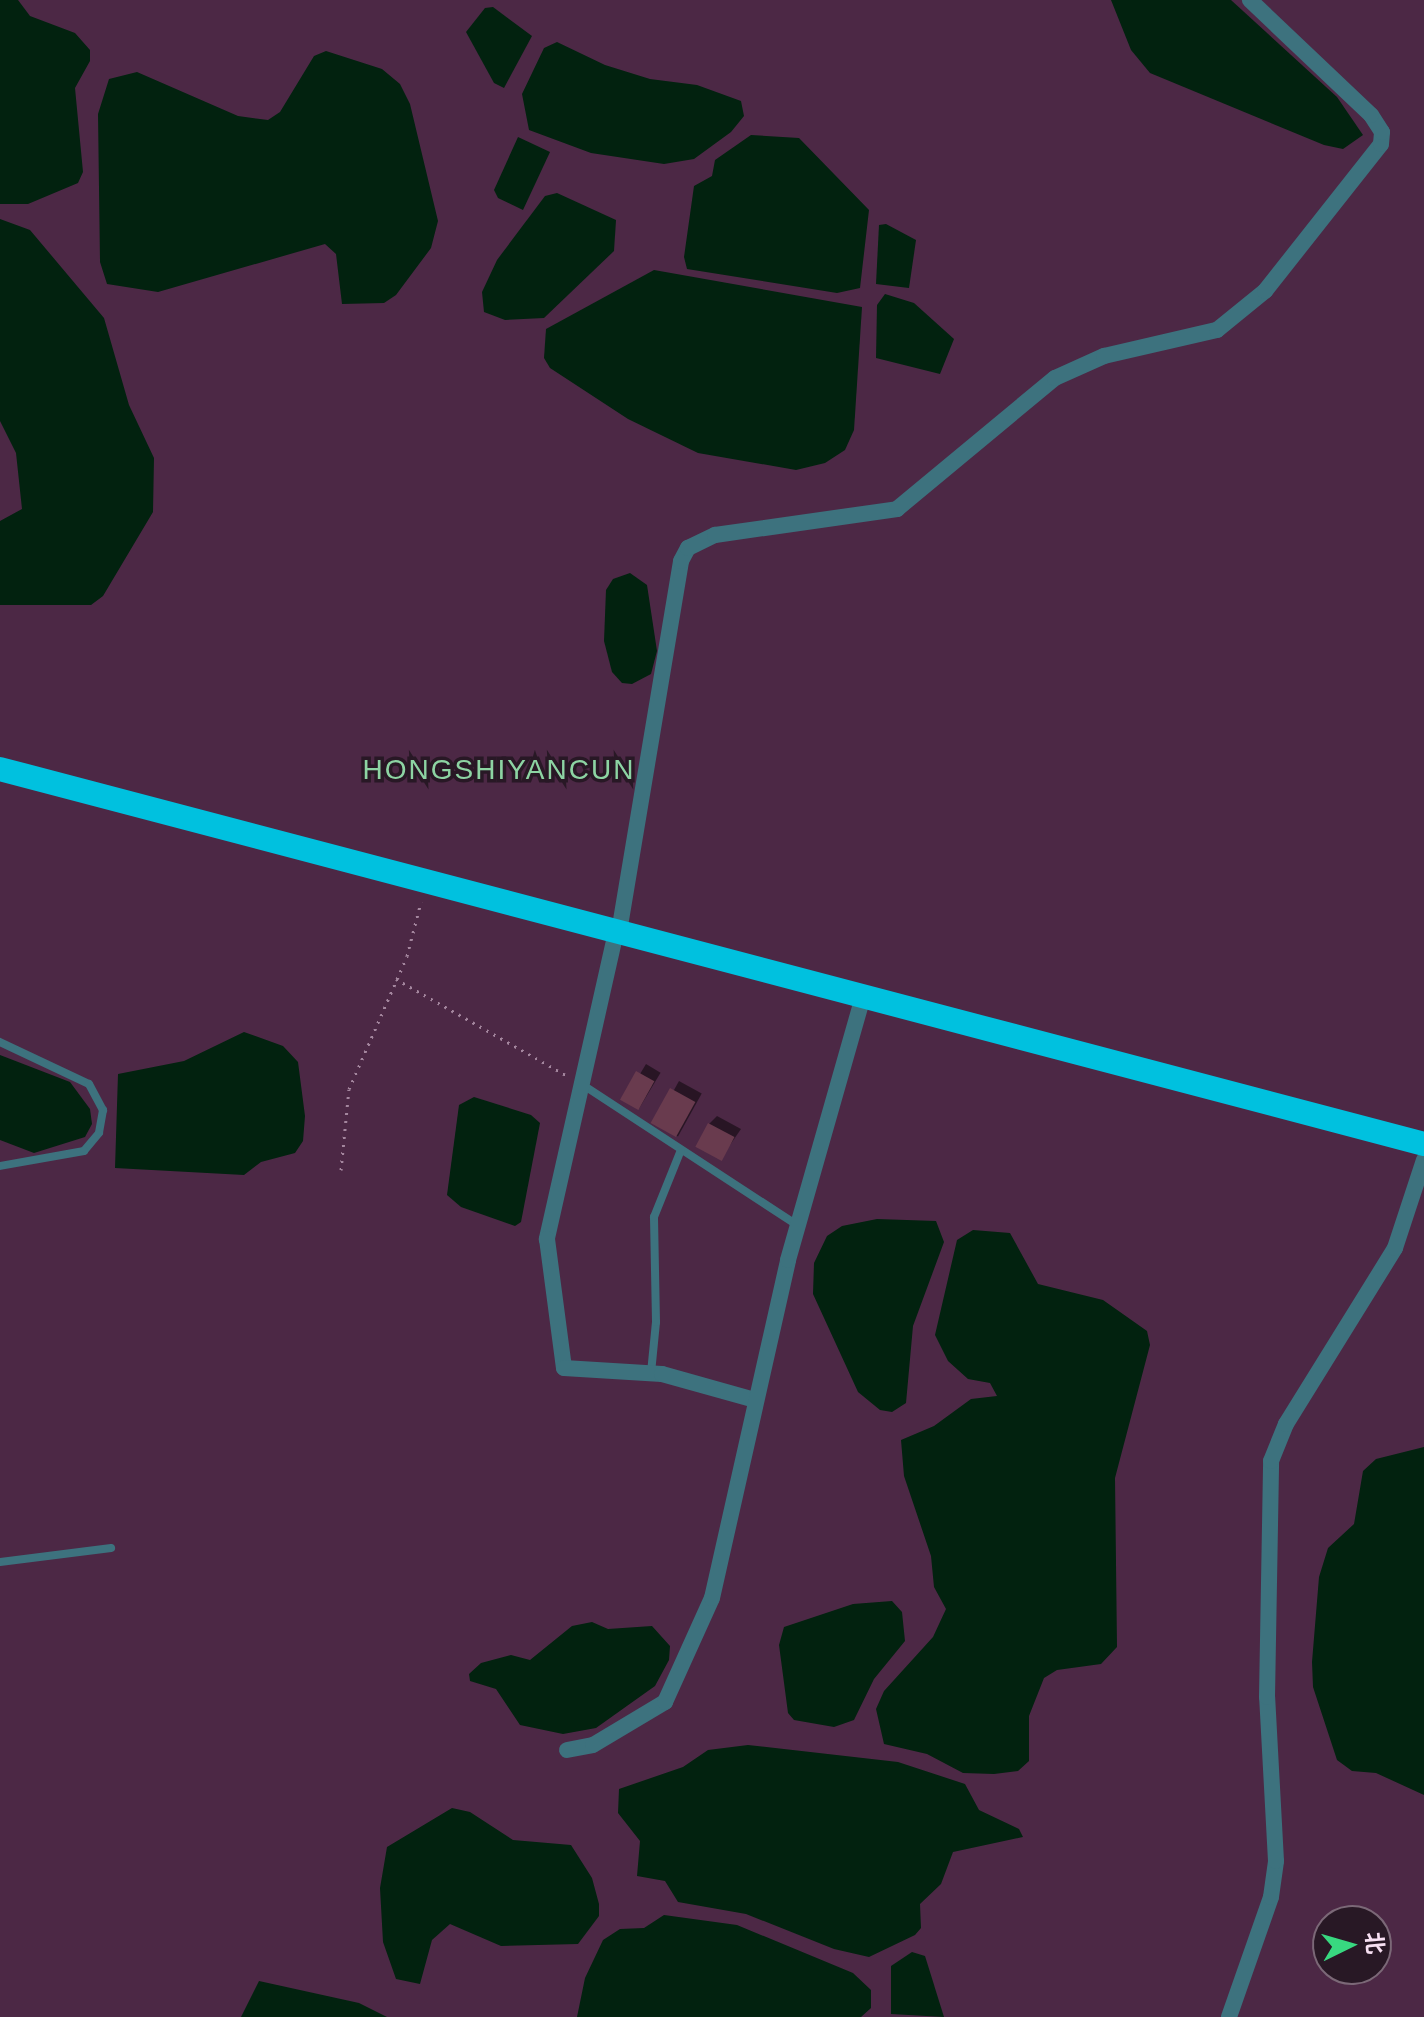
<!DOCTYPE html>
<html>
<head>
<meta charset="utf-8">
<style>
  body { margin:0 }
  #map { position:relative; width:1424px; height:2017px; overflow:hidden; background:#4c2845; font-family:Helvetica,"Noto Sans SC",sans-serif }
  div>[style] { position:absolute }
  .water>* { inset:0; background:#02220f }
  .shadow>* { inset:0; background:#0007; transform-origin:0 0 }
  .building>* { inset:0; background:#693b4e; transform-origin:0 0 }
  .path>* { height:3px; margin-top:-1.5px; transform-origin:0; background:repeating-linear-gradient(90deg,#a4869e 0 2px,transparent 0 8px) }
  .lane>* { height:8px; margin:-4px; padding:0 4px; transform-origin:4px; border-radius:4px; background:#3d727e }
  .street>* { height:16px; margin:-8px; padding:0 8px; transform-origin:8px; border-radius:8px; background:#3d727e }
  .highway>* { height:24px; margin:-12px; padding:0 12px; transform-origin:12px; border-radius:12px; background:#00c1df }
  span { translate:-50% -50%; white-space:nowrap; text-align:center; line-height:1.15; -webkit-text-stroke:7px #281825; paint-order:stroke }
  .quarter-label { font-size:28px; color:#8dd4a3; letter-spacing:2px }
  .north { position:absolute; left:1312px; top:1905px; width:80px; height:80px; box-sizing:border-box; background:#281825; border:2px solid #7b6877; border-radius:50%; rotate:85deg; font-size:22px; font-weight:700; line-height:32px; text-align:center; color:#f7dff2 }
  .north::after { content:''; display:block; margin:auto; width:28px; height:36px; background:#38d880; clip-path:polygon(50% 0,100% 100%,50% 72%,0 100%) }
</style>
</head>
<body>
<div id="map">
  <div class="water">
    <i style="clip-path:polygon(0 0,18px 0,30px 16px,75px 33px,90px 50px,90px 61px,75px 88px,83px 172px,78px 183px,28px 204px,0 204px)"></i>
    <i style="clip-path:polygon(1111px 0,1231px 0,1337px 97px,1363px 135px,1343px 149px,1324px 145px,1150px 73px,1131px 50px)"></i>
    <i style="clip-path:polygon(493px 7px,532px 36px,504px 88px,494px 83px,466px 32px,485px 8px)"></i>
    <i style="clip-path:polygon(557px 42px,605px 65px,650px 79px,697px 85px,741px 101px,744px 116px,731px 132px,694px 159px,664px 164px,591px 153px,529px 130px,522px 94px,544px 48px)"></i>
    <i style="clip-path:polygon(326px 51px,382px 69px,400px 84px,410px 104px,438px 221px,431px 248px,396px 295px,384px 303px,342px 304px,336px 254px,325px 244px,158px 292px,107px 284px,100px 262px,98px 114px,109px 79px,137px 72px,238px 116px,268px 120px,280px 112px,314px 56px)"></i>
    <i style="clip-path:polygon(751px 135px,799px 138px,869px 210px,860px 288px,837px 293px,687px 269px,684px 257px,694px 186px,712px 176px,715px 160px)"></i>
    <i style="clip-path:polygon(518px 137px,550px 152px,523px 210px,498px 198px,494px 190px)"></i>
    <i style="clip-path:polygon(557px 193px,616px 220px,614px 251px,544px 318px,505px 320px,484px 312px,482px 292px,497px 260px,545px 196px)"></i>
    <i style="clip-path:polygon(0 219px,30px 230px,104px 318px,129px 405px,154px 458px,153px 512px,103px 596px,91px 605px,0 605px,0 521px,22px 509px,16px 453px,0 421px)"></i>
    <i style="clip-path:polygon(886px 224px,916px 240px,909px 288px,876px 284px,879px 225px)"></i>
    <i style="clip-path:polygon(654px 270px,862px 307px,854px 430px,845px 450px,825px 463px,796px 470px,698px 453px,628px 419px,550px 368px,544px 358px,546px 329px)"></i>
    <i style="clip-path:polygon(885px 294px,914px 303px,954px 339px,940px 374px,876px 358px,877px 305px)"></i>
    <i style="clip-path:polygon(630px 573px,647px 585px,657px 651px,651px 674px,632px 684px,622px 683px,612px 672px,604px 641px,606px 590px,613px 579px)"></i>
    <i style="clip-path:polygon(244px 1032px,283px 1046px,298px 1062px,305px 1116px,303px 1141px,295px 1153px,261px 1162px,244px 1175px,115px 1168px,118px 1074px,184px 1061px)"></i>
    <i style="clip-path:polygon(0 1055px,70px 1082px,90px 1109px,92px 1124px,85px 1137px,34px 1153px,0 1140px)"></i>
    <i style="clip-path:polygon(474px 1097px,531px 1115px,540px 1123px,521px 1222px,515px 1226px,461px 1207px,447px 1195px,459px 1105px)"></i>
    <i style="clip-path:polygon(877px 1219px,936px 1221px,944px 1242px,913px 1326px,906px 1403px,892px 1412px,880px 1410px,858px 1392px,813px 1294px,814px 1263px,827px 1236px,842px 1226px)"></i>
    <i style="clip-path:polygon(973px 1230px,1010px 1233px,1038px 1284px,1103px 1300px,1147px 1331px,1150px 1345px,1115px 1478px,1117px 1647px,1101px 1664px,1057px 1670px,1044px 1678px,1029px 1716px,1029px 1761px,1018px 1771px,994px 1774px,963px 1773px,927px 1754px,884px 1744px,876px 1709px,884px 1691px,933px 1637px,946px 1609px,934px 1587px,931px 1556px,904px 1476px,901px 1440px,934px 1426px,971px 1399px,997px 1396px,990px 1383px,968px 1379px,948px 1361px,935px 1335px,957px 1240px)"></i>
    <i style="clip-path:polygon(1424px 1447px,1424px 1795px,1376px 1773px,1352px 1771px,1337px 1760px,1313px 1687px,1312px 1662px,1319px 1577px,1328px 1548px,1354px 1524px,1363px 1471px,1376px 1459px)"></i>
    <i style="clip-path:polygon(892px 1601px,902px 1612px,905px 1641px,874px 1679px,854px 1720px,834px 1727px,794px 1720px,788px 1713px,779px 1645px,784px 1627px,853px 1604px)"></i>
    <i style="clip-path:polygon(592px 1622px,608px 1629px,652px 1626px,670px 1646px,669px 1660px,655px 1686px,596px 1728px,563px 1734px,520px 1725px,496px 1689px,470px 1681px,469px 1674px,481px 1663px,511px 1655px,530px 1660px,572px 1626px)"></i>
    <i style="clip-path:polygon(748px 1745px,898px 1762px,965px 1784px,979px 1810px,1019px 1829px,1023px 1837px,953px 1852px,941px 1884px,920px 1904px,921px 1928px,915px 1935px,869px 1957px,834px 1949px,746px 1914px,678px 1902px,665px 1881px,637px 1876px,640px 1841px,618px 1813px,619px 1789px,683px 1767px,708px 1750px)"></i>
    <i style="clip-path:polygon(452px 1808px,470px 1812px,513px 1840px,571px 1845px,592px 1878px,599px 1904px,599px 1916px,578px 1944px,501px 1946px,450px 1924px,432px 1940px,420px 1984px,396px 1979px,383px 1942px,380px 1888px,387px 1847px)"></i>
    <i style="clip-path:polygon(664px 1915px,737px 1925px,853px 1973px,871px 1990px,871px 2008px,861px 2017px,577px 2017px,585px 1978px,603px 1940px,620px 1929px,644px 1928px)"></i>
    <i style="clip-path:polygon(912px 1952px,925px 1956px,944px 2017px,891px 2014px,891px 1966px)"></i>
    <i style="clip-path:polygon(259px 1981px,359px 2003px,387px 2017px,241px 2017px)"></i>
  </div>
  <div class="shadow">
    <i style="left:646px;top:1064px;width:17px;height:42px;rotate:31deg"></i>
    <i style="left:679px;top:1081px;width:26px;height:49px;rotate:29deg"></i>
    <i style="clip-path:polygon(717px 1116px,741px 1129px,721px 1158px,709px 1124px)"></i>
  </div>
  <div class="building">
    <i style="left:636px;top:1071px;width:21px;height:33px;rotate:29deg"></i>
    <i style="left:670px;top:1088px;width:29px;height:40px;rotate:29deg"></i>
    <i style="left:708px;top:1123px;width:30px;height:27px;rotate:28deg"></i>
  </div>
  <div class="path">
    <i style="left:396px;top:979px;width:195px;rotate:29.5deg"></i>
    <i style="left:341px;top:1170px;width:81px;rotate:-84.4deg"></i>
    <i style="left:349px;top:1089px;width:145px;rotate:-66.4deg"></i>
    <i style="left:407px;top:956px;width:56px;rotate:-75.5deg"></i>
  </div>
  <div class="lane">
    <i style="left:0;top:1042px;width:98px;rotate:25.3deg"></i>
    <i style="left:89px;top:1084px;width:30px;rotate:62deg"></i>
    <i style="left:103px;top:1110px;width:23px;rotate:100deg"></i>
    <i style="left:99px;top:1133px;width:23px;rotate:130deg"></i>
    <i style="left:84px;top:1151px;width:85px;rotate:169.9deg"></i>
    <i style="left:583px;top:1085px;width:256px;rotate:33.2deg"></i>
    <i style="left:651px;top:1373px;width:51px;rotate:-84.4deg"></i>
    <i style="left:656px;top:1322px;width:105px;rotate:-91.1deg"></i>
    <i style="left:654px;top:1217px;width:72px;rotate:-68.1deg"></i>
    <i style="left:0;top:1562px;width:112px;rotate:-7.2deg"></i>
  </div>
  <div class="street">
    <i style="left:616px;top:932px;width:315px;rotate:102.7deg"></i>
    <i style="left:547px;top:1239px;width:130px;rotate:82.5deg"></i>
    <i style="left:564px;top:1368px;width:98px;rotate:3.5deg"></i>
    <i style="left:662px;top:1374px;width:97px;rotate:15.6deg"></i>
    <i style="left:619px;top:932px;width:376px;rotate:-80.5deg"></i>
    <i style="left:681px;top:561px;width:15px;rotate:-62deg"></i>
    <i style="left:688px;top:548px;width:30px;rotate:-26deg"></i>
    <i style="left:715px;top:535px;width:184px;rotate:-8.1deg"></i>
    <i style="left:897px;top:509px;width:205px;rotate:-39.7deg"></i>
    <i style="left:1055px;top:378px;width:54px;rotate:-24.2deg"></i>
    <i style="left:1104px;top:356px;width:116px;rotate:-13deg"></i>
    <i style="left:1217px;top:330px;width:62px;rotate:-39.1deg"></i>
    <i style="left:1265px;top:291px;width:187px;rotate:-51.7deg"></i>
    <i style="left:1381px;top:144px;width:12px;rotate:-85deg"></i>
    <i style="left:1382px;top:132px;width:20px;rotate:-123deg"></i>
    <i style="left:1371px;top:115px;width:167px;rotate:-136.5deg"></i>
    <i style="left:567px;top:1750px;width:26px;rotate:-11deg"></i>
    <i style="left:593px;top:1745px;width:84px;rotate:-30.8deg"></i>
    <i style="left:665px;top:1702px;width:114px;rotate:-65.7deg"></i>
    <i style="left:712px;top:1598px;width:346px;rotate:-77.3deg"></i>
    <i style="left:788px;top:1260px;width:274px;rotate:-74.1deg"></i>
    <i style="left:1229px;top:2017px;width:127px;rotate:-70.7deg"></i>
    <i style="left:1271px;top:1897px;width:36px;rotate:-82deg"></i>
    <i style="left:1276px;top:1861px;width:164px;rotate:-93.1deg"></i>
    <i style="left:1267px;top:1697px;width:236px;rotate:-89deg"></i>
    <i style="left:1271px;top:1461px;width:40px;rotate:-68deg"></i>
    <i style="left:1286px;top:1424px;width:207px;rotate:-58.2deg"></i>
    <i style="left:1395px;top:1248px;width:93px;rotate:-71.8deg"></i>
  </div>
  <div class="highway">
    <i style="left:0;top:769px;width:1473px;rotate:14.75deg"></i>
  </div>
  <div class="quarter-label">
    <span style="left:499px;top:770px">HONGSHIYANCUN</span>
  </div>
  <div class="north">北</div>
</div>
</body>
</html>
